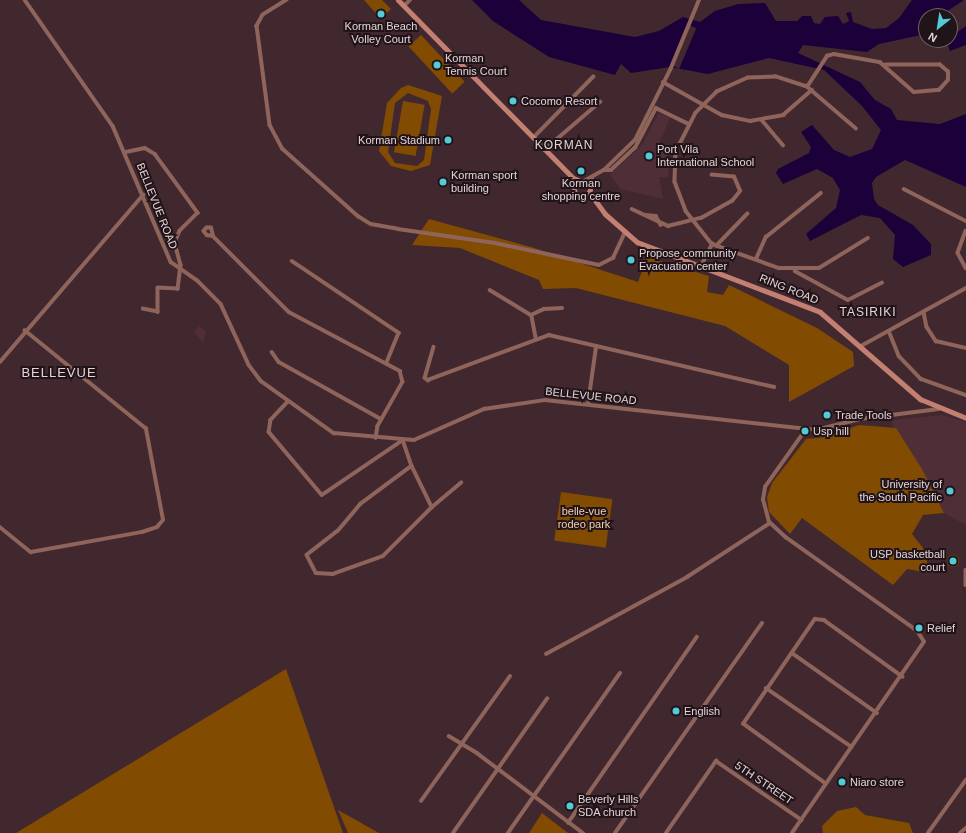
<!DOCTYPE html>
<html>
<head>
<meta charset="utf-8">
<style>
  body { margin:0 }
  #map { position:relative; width:966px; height:833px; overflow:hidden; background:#41282f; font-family:Helvetica,sans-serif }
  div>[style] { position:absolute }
  .built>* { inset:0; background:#4f2e38 }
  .green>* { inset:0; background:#824b02; transform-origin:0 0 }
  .round { border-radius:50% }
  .water>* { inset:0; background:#1c003a }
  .pier>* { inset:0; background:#41282f; transform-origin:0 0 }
  .minor>* { height:3.5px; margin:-1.75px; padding:0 1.75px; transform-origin:1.75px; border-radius:1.75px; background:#8f645b }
  .secondary>* { height:5px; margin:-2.5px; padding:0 2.5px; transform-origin:2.5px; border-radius:2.5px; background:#c38072 }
  .secondary>.ring { margin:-2.5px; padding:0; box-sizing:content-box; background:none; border:5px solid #c38072; border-radius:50% }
  .dots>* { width:11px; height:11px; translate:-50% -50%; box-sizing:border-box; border:2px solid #201418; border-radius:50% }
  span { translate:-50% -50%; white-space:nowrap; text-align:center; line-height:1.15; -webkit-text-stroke:4px #201418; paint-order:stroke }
  .poi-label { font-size:11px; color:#e4d3d7 }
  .left { translate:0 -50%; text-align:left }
  .right { translate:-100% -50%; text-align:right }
  .street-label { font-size:11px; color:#e4d3d7 }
  .park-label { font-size:11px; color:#f5cfac }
  .neighbourhood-label { font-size:12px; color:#e4d3d7; letter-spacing:1px }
  .quarter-label { font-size:13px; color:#e4d3d7; letter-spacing:1px }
  .north { position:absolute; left:918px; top:8px; width:40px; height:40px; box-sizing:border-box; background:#201418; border:1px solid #6e6064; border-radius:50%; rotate:210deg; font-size:11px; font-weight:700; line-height:16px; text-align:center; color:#e4d3d7 }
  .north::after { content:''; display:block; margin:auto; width:14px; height:18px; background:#52cbd7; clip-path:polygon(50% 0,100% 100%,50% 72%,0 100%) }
</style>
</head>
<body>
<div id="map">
  <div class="built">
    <i style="clip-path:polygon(659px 113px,670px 118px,657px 148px,670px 157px,668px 177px,659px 177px,663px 199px,621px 189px,610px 175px,642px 145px)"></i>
    <i style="clip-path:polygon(199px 326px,206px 332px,203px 343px,194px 332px)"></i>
    <i style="clip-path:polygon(942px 415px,966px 422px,966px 525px,944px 513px,922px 469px,892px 425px,893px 420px)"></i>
  </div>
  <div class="green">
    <i style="clip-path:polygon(364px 0,382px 0,391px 9px,381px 19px)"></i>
    <i style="left:421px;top:35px;width:64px;height:17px;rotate:47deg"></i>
    <i style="clip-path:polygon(evenodd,408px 85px,442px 96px,430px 165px,411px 171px,391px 166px,379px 151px,387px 103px,401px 88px,408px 85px,408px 93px,428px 101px,431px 109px,424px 160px,417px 166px,395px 163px,388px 152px,395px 103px,408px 93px)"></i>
    <i style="left:403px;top:101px;width:22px;height:52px;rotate:10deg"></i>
    <i style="clip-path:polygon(429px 219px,531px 247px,638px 282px,647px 257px,709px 276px,707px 292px,723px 295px,729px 285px,817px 328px,853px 352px,854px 366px,789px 402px,789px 365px,725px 326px,576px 288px,543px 289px,539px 280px,460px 248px,412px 245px)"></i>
    <i style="clip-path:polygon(859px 425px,896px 428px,922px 469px,944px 513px,923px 515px,912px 534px,923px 548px,930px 573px,907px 569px,893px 585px,802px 518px,790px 534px,769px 512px,767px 497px,772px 483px,806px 439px,825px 437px)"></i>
    <i style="left:561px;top:492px;width:52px;height:49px;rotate:8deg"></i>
    <i class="round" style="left:947px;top:555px;width:12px;height:12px"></i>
    <i style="clip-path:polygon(286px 669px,343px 833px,16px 833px)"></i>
    <i style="clip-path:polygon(856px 807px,865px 815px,909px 823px,913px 833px,823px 833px,822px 826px,837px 811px)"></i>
    <i style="clip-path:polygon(338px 810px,379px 833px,348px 833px)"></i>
    <i style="clip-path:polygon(542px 813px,568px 833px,529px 833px)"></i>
  </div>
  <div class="water">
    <i style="clip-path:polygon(472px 0,519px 0,541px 20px,635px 37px,659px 31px,683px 17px,700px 22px,715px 11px,738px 4px,765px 3px,776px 21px,797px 21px,802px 16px,811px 16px,814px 23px,820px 24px,825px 17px,838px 16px,843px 24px,849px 21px,846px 13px,851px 12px,853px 22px,872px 29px,886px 28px,899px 18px,912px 0,964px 0,940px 16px,926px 16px,926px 30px,921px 35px,879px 44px,867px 52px,803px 45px,798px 53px,860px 82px,875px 100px,891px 109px,897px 120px,940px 124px,966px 114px,966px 187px,905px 160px,876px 177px,872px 183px,874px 199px,878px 205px,913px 225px,931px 244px,931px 255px,903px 267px,893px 259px,895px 235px,880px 218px,861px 215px,810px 241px,806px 234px,836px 208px,840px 190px,833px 178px,817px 169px,783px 184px,776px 173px,778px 169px,809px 153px,811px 147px,801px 132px,812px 125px,834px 150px,850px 157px,872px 149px,881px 130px,862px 106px,824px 70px,769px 58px,708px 74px,670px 67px,631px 73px,621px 64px,615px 75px,549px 57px,493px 21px)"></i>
    <i style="clip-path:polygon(966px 26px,966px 45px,950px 51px,946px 40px)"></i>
  </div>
  <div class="pier">
    <i style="left:689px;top:25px;width:8px;height:44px;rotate:23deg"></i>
  </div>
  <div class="minor">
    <i style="left:25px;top:0;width:154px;rotate:55.1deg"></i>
    <i style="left:113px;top:126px;width:148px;rotate:66.9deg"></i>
    <i style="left:171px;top:262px;width:32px;rotate:35deg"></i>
    <i style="left:197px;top:280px;width:34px;rotate:45deg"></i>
    <i style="left:221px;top:304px;width:67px;rotate:65.3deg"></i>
    <i style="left:249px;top:365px;width:20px;rotate:53deg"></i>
    <i style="left:261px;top:381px;width:90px;rotate:35.5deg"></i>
    <i style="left:334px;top:433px;width:80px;rotate:5deg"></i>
    <i style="left:414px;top:440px;width:77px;rotate:-23.9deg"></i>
    <i style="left:484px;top:409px;width:62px;rotate:-8.4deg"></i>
    <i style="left:545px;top:400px;width:273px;rotate:6.3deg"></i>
    <i style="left:816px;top:430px;width:45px;rotate:-14deg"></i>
    <i style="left:860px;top:419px;width:79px;rotate:-7.3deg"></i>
    <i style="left:287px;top:0;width:28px;rotate:148deg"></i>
    <i style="left:263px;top:15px;width:13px;rotate:119deg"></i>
    <i style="left:257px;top:26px;width:100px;rotate:82.5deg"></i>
    <i style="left:270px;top:125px;width:27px;rotate:62deg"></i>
    <i style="left:283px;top:149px;width:101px;rotate:41.8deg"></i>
    <i style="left:358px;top:216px;width:15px;rotate:32deg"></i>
    <i style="left:371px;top:224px;width:27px;rotate:10deg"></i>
    <i style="left:398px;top:229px;width:98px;rotate:8.2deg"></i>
    <i style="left:495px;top:243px;width:106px;rotate:11.9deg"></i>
    <i style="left:599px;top:265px;width:16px;rotate:-27deg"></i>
    <i style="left:613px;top:258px;width:29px;rotate:-65deg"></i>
    <i style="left:404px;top:6px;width:8px;rotate:-45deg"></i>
    <i style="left:663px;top:82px;width:68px;rotate:29.2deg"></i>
    <i style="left:722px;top:115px;width:29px;rotate:12deg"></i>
    <i style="left:750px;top:121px;width:34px;rotate:-10deg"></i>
    <i style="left:783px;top:115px;width:38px;rotate:-41deg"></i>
    <i style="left:807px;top:87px;width:37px;rotate:-57deg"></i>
    <i style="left:827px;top:56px;width:7px;rotate:-16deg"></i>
    <i style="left:834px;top:54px;width:47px;rotate:9.9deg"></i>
    <i style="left:880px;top:62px;width:45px;rotate:41.4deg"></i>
    <i style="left:914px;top:92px;width:25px;rotate:-5deg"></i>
    <i style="left:939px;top:90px;width:13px;rotate:-48deg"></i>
    <i style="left:948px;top:80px;width:8px;rotate:-90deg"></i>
    <i style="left:948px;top:72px;width:11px;rotate:-139deg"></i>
    <i style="left:940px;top:65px;width:54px;rotate:180deg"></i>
    <i style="left:762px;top:120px;width:33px;rotate:50deg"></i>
    <i style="left:856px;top:129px;width:65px;rotate:-139.4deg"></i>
    <i style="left:807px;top:87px;width:33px;rotate:-162deg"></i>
    <i style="left:776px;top:77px;width:28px;rotate:178deg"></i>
    <i style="left:748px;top:78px;width:34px;rotate:156deg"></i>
    <i style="left:717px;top:92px;width:30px;rotate:135deg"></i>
    <i style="left:696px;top:113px;width:44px;rotate:117.1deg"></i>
    <i style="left:676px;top:152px;width:30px;rotate:92deg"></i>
    <i style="left:675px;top:182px;width:31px;rotate:69deg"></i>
    <i style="left:686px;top:211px;width:42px;rotate:51.8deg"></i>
    <i style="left:712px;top:244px;width:71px;rotate:19.7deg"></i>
    <i style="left:779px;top:268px;width:40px"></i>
    <i style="left:819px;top:268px;width:57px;rotate:-31.5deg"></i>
    <i style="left:533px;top:138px;width:86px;rotate:-45.5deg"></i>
    <i style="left:544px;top:150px;width:74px;rotate:-40.6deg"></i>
    <i style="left:126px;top:152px;width:19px;rotate:-12deg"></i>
    <i style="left:145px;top:148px;width:12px;rotate:31deg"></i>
    <i style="left:155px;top:154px;width:73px;rotate:53.9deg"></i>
    <i style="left:198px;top:213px;width:25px;rotate:135deg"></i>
    <i style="left:180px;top:231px;width:13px;rotate:113deg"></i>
    <i style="left:175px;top:243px;width:23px;rotate:75deg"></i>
    <i style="left:181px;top:265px;width:24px;rotate:97deg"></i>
    <i style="left:178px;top:289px;width:20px;rotate:-177deg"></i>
    <i style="left:158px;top:288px;width:24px;rotate:90deg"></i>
    <i style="left:158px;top:312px;width:15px;rotate:-169deg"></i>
    <i style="left:604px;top:170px;width:7px"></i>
    <i style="left:611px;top:170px;width:33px;rotate:-43deg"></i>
    <i style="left:635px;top:148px;width:45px;rotate:-62.3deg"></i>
    <i style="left:656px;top:108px;width:37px;rotate:26deg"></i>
    <i style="left:584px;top:181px;width:23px;rotate:-29deg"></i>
    <i style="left:604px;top:170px;width:43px;rotate:-44.1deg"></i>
    <i style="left:635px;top:140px;width:80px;rotate:-63.4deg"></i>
    <i style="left:671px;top:68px;width:74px;rotate:-67.6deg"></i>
    <i style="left:590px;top:186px;width:7px;rotate:-74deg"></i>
    <i style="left:904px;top:189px;width:70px;rotate:27.3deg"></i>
    <i style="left:632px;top:209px;width:40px;rotate:25deg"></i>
    <i style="left:668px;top:226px;width:34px;rotate:-14deg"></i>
    <i style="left:701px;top:218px;width:35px;rotate:-29deg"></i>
    <i style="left:732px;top:201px;width:13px;rotate:-51deg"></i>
    <i style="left:740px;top:191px;width:15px;rotate:-113deg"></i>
    <i style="left:734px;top:177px;width:22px;rotate:-175deg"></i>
    <i style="left:645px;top:215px;width:11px;rotate:5deg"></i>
    <i style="left:656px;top:216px;width:10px;rotate:61deg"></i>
    <i style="left:966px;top:231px;width:23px;rotate:110deg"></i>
    <i style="left:958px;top:253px;width:17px;rotate:62deg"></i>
    <i style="left:213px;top:236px;width:8px;rotate:-104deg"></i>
    <i style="left:211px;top:228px;width:4px;rotate:180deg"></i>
    <i style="left:207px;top:228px;width:4px;rotate:135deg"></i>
    <i style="left:204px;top:231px;width:5px;rotate:53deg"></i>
    <i style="left:207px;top:235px;width:6px;rotate:9deg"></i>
    <i style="left:213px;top:236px;width:107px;rotate:45deg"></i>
    <i style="left:289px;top:312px;width:126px;rotate:28deg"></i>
    <i style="left:400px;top:371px;width:11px;rotate:75deg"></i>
    <i style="left:403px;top:382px;width:51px;rotate:119.6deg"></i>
    <i style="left:378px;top:426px;width:12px;rotate:99deg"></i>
    <i style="left:716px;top:246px;width:45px;rotate:-45.9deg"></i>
    <i style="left:756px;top:259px;width:24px;rotate:-66deg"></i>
    <i style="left:766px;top:237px;width:70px;rotate:-38.7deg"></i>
    <i style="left:292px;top:261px;width:129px;rotate:33.9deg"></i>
    <i style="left:399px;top:333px;width:32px;rotate:112deg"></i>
    <i style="left:701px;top:266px;width:25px;rotate:-63deg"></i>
    <i style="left:795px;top:271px;width:60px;rotate:28.7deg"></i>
    <i style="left:848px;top:300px;width:38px;rotate:-27deg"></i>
    <i style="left:490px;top:290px;width:48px;rotate:31.4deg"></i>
    <i style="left:924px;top:312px;width:15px;rotate:79deg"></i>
    <i style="left:927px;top:327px;width:17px;rotate:57deg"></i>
    <i style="left:936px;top:341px;width:31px;rotate:13deg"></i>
    <i style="left:889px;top:331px;width:27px;rotate:68deg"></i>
    <i style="left:899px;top:356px;width:32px;rotate:46deg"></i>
    <i style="left:921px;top:379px;width:48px;rotate:19.6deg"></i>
    <i style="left:536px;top:340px;width:25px;rotate:-101deg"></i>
    <i style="left:531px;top:315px;width:14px;rotate:-25deg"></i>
    <i style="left:544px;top:309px;width:18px;rotate:-3deg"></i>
    <i style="left:861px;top:346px;width:120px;rotate:-28.9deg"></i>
    <i style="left:434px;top:347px;width:32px;rotate:106deg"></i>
    <i style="left:425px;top:378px;width:4px;rotate:34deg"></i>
    <i style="left:428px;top:380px;width:129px;rotate:-20.4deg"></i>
    <i style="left:549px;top:335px;width:231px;rotate:13deg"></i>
    <i style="left:272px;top:352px;width:12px;rotate:55deg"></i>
    <i style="left:279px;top:362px;width:117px;rotate:29.2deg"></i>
    <i style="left:0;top:362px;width:220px;rotate:-49.4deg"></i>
    <i style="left:288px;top:402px;width:25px;rotate:133deg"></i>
    <i style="left:271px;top:420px;width:12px;rotate:99deg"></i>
    <i style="left:269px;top:432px;width:82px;rotate:49.9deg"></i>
    <i style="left:322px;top:495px;width:98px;rotate:-34.2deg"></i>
    <i style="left:403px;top:440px;width:28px;rotate:71deg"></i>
    <i style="left:412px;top:466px;width:64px;rotate:143.3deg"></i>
    <i style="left:361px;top:504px;width:35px;rotate:130deg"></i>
    <i style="left:338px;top:531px;width:39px;rotate:142deg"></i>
    <i style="left:307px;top:555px;width:20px;rotate:63deg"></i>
    <i style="left:316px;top:573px;width:17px;rotate:3deg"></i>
    <i style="left:333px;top:574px;width:53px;rotate:-19.8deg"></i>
    <i style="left:383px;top:556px;width:69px;rotate:-45deg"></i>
    <i style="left:588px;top:404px;width:58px;rotate:-82deg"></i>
    <i style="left:412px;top:466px;width:46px;rotate:64deg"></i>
    <i style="left:432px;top:507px;width:38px;rotate:-40deg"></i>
    <i style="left:0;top:527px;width:40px;rotate:39deg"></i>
    <i style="left:31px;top:552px;width:113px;rotate:-10.2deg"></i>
    <i style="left:142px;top:532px;width:16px;rotate:-18deg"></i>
    <i style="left:157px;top:527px;width:9px;rotate:-49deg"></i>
    <i style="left:163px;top:520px;width:93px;rotate:-100.6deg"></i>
    <i style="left:146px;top:429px;width:156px;rotate:-141deg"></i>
    <i style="left:966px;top:570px;width:15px;rotate:90deg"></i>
    <i style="left:792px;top:653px;width:104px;rotate:35.2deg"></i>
    <i style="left:546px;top:654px;width:161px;rotate:-28.6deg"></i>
    <i style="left:687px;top:577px;width:99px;rotate:-33deg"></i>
    <i style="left:766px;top:688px;width:104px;rotate:34.5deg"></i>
    <i style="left:449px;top:736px;width:33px;rotate:31deg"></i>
    <i style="left:477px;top:753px;width:133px;rotate:37deg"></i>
    <i style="left:826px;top:784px;width:102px;rotate:-144.1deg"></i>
    <i style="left:743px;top:724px;width:127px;rotate:-55.6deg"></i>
    <i style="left:815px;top:619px;width:9px;rotate:6deg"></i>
    <i style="left:824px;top:620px;width:97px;rotate:35.8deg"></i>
    <i style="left:421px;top:801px;width:153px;rotate:-54.5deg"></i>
    <i style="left:568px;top:823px;width:226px;rotate:-55.3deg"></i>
    <i style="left:453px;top:833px;width:164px;rotate:-55deg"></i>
    <i style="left:508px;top:833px;width:195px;rotate:-55deg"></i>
    <i style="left:615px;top:833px;width:256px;rotate:-55deg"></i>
    <i style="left:666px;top:833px;width:88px;rotate:-55.2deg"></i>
    <i style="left:716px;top:761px;width:104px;rotate:34.5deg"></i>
    <i style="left:792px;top:833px;width:232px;rotate:-55.4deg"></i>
    <i style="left:924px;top:642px;width:13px;rotate:-122deg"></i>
    <i style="left:917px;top:631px;width:161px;rotate:-144.6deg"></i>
    <i style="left:786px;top:538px;width:23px;rotate:-137deg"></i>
    <i style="left:769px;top:522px;width:23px;rotate:-105deg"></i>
    <i style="left:763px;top:500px;width:13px;rotate:-81deg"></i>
    <i style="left:765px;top:487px;width:71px;rotate:-54.7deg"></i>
    <i style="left:928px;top:833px;width:65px;rotate:-54.4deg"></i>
    <i style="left:960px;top:833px;width:8px;rotate:-40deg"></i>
  </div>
  <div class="secondary">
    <i style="left:398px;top:0;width:250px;rotate:45.5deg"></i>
    <i style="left:573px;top:178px;width:9px;rotate:21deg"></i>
    <i class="ring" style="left:574px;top:181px;width:11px;height:11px"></i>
    <i style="left:589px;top:192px;width:27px;rotate:54deg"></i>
    <i style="left:605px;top:214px;width:43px;rotate:41.2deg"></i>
    <i style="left:637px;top:242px;width:196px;rotate:20.9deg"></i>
    <i style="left:820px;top:312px;width:133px;rotate:41deg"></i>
    <i style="left:920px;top:399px;width:50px;rotate:22.4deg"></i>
  </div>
  <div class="dots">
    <i style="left:381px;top:14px;background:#52cbd7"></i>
    <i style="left:437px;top:65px;background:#52cbd7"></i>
    <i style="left:513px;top:101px;background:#52cbd7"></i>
    <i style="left:448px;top:140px;background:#52cbd7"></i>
    <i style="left:649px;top:156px;background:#52cbd7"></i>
    <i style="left:581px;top:171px;background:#52cbd7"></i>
    <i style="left:443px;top:182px;background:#52cbd7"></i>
    <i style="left:631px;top:260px;background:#52cbd7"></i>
    <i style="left:827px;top:415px;background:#52cbd7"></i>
    <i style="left:805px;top:431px;background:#52cbd7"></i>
    <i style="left:950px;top:491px;background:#52cbd7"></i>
    <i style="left:953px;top:561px;background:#52cbd7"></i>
    <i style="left:919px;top:628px;background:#52cbd7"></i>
    <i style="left:676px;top:711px;background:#52cbd7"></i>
    <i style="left:842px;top:782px;background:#52cbd7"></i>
    <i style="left:570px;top:806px;background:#52cbd7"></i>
  </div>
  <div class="poi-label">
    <span style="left:381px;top:33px">Korman Beach<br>Volley Court</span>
    <span class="left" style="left:445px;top:65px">Korman<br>Tennis Court</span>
    <span class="left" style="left:521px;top:101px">Cocomo Resort</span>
    <span class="right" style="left:440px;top:140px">Korman Stadium</span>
    <span class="left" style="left:657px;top:156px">Port Vila<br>International School</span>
    <span class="left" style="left:451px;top:182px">Korman sport<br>building</span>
    <span style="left:581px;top:190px">Korman<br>shopping centre</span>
    <span class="left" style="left:639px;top:260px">Propose community<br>Evacuation center</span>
    <span class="left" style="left:835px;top:415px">Trade Tools</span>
    <span class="left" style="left:813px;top:431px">Usp hill</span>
    <span class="right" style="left:942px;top:491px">University of<br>the South Pacific</span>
    <span class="right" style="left:945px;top:561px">USP basketball<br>court</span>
    <span class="left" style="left:927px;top:628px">Relief</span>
    <span class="left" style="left:684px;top:711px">English</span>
    <span class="left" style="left:850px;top:782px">Niaro store</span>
    <span class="left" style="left:578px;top:806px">Beverly Hills<br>SDA church</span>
  </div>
  <div class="street-label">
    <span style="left:157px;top:206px;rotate:68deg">BELLEVUE ROAD</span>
    <span style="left:789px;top:289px;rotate:22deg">RING ROAD</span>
    <span style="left:591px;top:396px;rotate:6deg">BELLEVUE ROAD</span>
    <span style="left:764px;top:783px;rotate:34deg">5TH STREET</span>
  </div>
  <div class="park-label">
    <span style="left:584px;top:518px">belle-vue<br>rodeo park</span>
  </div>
  <div class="neighbourhood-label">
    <span style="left:564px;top:146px">KORMAN</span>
    <span style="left:868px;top:313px">TASIRIKI</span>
  </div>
  <div class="quarter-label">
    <span style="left:59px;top:373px">BELLEVUE</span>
  </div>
  <div class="north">N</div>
</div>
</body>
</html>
